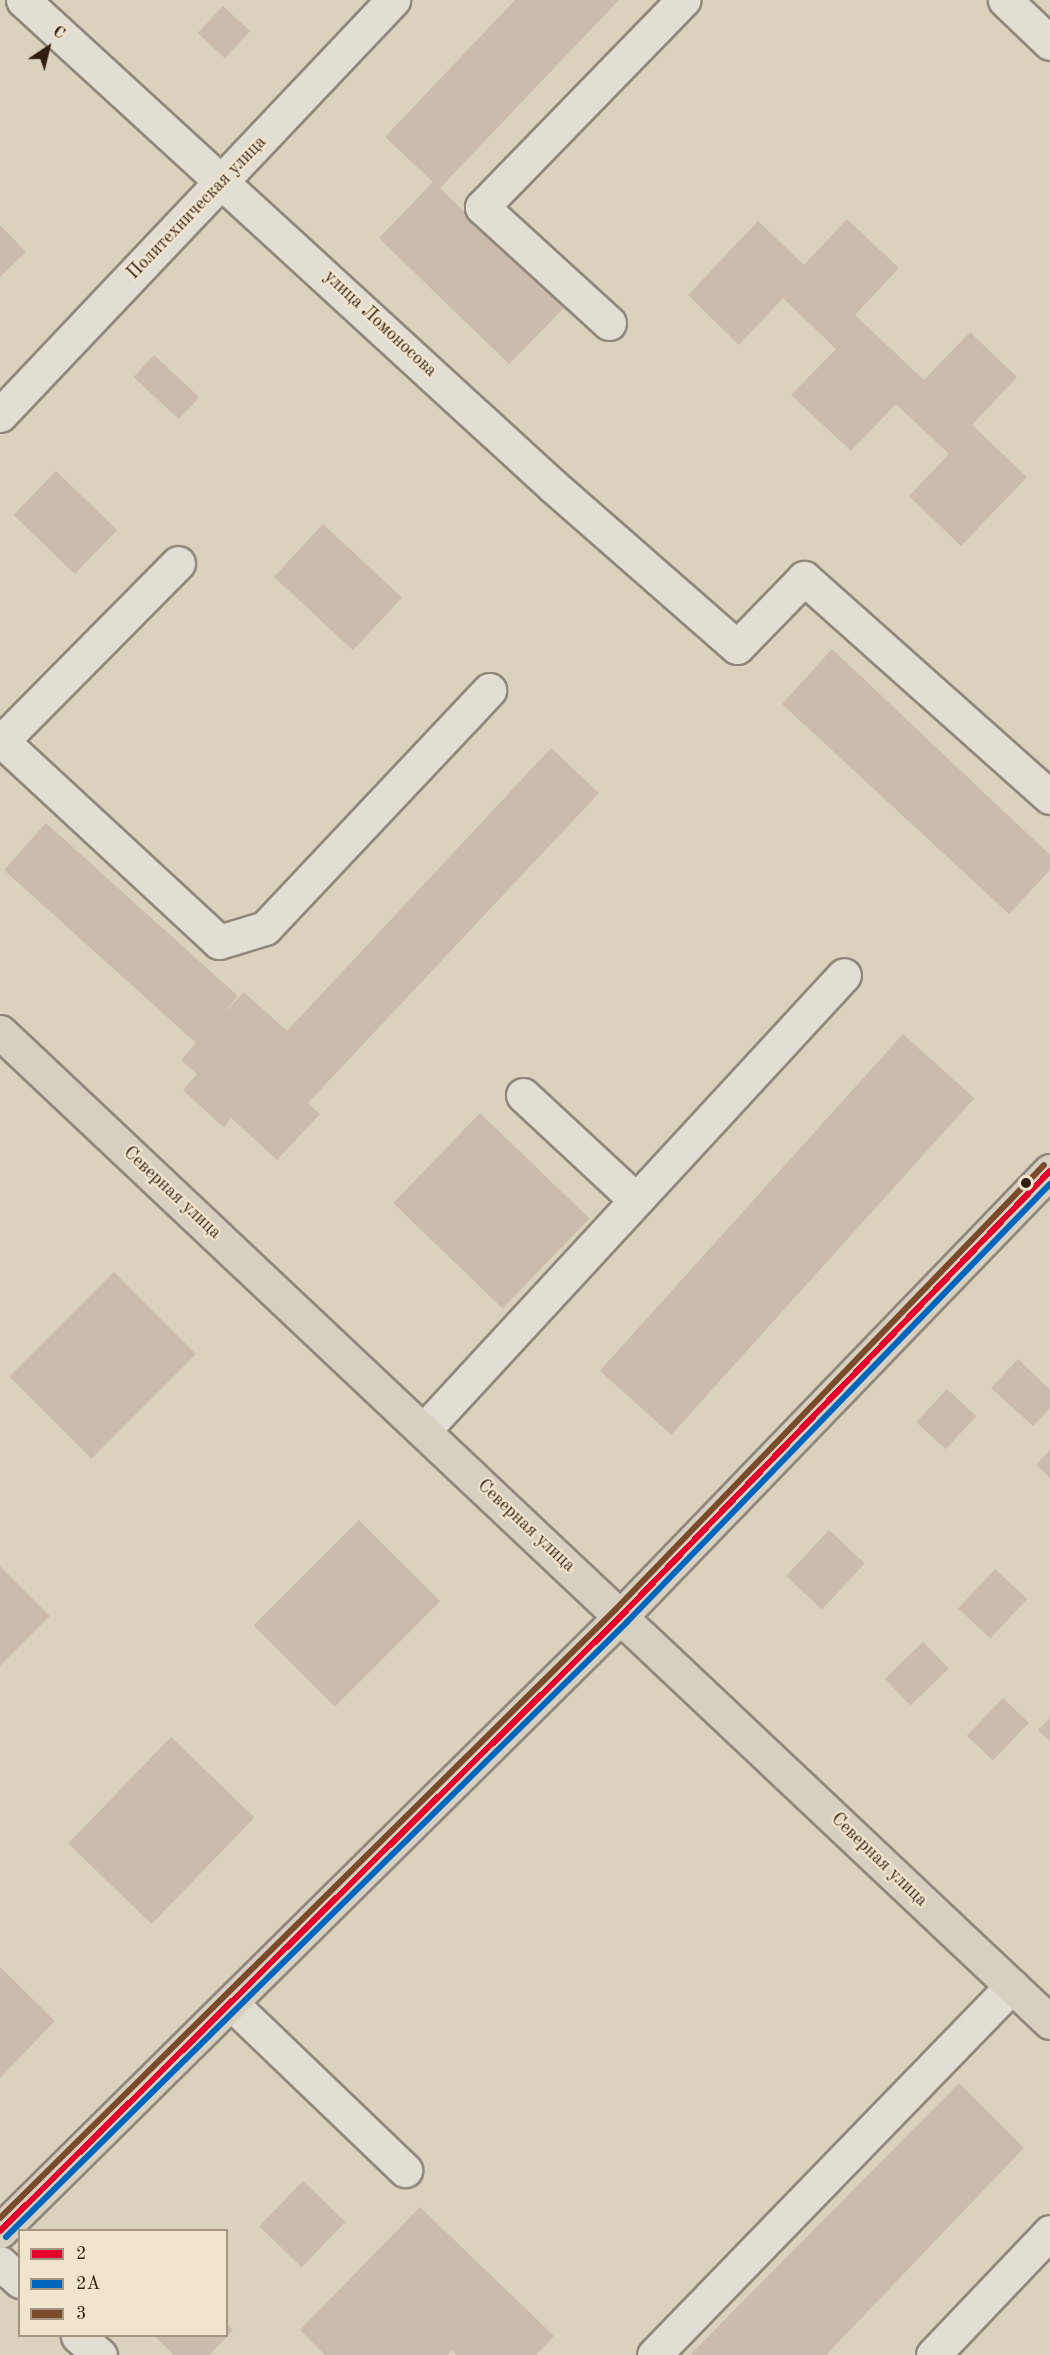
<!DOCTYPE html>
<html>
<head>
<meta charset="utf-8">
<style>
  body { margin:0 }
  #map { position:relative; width:1050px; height:2355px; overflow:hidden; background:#dbd2be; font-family:"Old Standard TT",serif }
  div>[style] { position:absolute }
  .building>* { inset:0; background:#cabbac; transform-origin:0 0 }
  .roads { filter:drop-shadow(2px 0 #90887b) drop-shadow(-2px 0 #90887b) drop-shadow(0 2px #90887b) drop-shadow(0 -2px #90887b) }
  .minor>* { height:33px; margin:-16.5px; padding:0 16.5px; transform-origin:16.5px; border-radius:16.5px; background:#e3ded4 }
  .major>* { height:33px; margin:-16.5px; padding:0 16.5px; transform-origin:16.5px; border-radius:16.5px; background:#d7cfbf }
  .bus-1>* { height:6px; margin:-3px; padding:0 3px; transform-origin:3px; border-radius:3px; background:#e4002b }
  .bus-2>* { height:6px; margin:-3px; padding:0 3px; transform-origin:3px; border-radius:3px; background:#0065bd }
  .bus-3>* { height:6px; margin:-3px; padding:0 3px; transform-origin:3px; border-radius:3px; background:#7a4b2a }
  .dots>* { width:16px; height:16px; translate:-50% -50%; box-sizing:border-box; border:3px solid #f0e4cc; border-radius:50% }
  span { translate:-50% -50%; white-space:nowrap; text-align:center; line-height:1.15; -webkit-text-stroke:4.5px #f0e4cc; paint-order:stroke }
  .street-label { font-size:18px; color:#311e11 }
  .legend { position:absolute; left:18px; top:2229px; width:210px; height:108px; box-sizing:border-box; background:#f0e4cc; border:2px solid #a49581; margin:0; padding:8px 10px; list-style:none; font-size:18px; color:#311e11 }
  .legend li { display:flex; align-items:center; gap:12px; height:30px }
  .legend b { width:30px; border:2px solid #a49581 }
  .north { position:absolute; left:18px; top:18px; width:60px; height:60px; -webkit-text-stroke:4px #f0e4cc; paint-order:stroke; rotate:35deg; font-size:16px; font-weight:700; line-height:24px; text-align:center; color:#311e11 }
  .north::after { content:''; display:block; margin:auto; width:21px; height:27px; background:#311e11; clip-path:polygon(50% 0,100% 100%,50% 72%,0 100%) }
</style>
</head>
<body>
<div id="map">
  <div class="building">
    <i style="clip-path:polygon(515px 0,619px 0,440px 188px,564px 308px,509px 364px,379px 238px,433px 182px,385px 137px)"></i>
    <i style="left:223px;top:6px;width:37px;height:37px;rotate:43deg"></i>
    <i style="clip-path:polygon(847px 219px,899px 268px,855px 315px,924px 380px,970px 332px,1017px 377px,972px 425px,1027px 477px,961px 546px,909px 496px,949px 454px,896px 404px,851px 451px,791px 395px,836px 349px,783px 298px,739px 345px,688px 295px,758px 221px,804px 265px)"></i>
    <i style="clip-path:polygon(0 225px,26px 252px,0 277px)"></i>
    <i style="left:154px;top:355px;width:62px;height:30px;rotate:43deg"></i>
    <i style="left:56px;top:471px;width:85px;height:61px;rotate:44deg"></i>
    <i style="left:323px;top:524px;width:108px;height:72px;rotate:43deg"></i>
    <i style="clip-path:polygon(832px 649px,1050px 855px,1050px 870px,1009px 914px,782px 704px)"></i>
    <i style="clip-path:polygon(551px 748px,599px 793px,308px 1103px,320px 1114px,277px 1160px,231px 1118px,224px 1128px,183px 1090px,197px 1074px,181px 1060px,196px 1043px,4px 870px,46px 823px,238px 996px,222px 1015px,244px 992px,287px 1031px)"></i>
    <i style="left:903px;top:1034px;width:96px;height:453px;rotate:42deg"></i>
    <i style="left:480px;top:1113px;width:152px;height:125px;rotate:44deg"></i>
    <i style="left:114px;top:1272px;width:116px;height:148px;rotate:45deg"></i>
    <i style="clip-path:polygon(1018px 1359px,1050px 1390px,1050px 1408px,1033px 1426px,991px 1388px)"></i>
    <i style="left:947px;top:1389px;width:40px;height:45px;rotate:43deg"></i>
    <i style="clip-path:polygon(1050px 1450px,1050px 1478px,1036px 1465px)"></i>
    <i style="left:359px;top:1520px;width:115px;height:149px;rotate:45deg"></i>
    <i style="left:829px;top:1530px;width:49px;height:63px;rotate:43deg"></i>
    <i style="clip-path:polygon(0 1566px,50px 1616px,0 1666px)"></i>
    <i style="left:995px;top:1569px;width:44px;height:54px;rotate:43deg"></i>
    <i style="left:923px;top:1642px;width:37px;height:53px;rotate:46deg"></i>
    <i style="left:1003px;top:1698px;width:36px;height:52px;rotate:44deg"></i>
    <i style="clip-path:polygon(1050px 1718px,1050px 1741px,1038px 1730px)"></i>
    <i style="left:171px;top:1737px;width:116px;height:148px;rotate:44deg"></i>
    <i style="clip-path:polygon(0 1967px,55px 2021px,0 2078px)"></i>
    <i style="clip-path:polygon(959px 2083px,1024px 2148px,826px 2355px,690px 2355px)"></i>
    <i style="left:303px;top:2181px;width:59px;height:63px;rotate:44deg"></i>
    <i style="clip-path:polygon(420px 2207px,554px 2336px,536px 2355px,457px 2355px,452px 2350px,447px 2355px,325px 2355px,300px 2330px)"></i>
    <i style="clip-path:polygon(226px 2323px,233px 2330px,209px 2355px,174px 2355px,155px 2337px,226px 2336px)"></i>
  </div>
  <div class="roads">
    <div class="minor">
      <i style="left:23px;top:0;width:719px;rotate:42.52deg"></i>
      <i style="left:553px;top:486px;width:244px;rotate:41.2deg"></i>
      <i style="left:737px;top:647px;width:96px;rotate:-45.8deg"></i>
      <i style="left:804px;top:578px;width:329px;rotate:41.7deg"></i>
      <i style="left:1005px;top:0;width:62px;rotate:43.7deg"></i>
      <i style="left:609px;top:323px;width:172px;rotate:-137.6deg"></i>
      <i style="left:482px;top:207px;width:289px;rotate:-45.8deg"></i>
      <i style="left:0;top:415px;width:572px;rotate:-46.56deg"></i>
      <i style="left:2px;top:741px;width:296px;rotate:42.8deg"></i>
      <i style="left:219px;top:942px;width:48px;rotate:-16.9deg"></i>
      <i style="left:265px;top:928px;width:327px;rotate:-46.7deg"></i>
      <i style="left:0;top:743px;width:253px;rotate:-45.3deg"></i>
      <i style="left:523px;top:1095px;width:154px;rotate:42.9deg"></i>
      <i style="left:424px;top:1430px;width:619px;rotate:-47.29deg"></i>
      <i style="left:232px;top:2004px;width:240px;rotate:43.8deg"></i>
      <i style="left:0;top:2263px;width:27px;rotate:42deg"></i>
      <i style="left:78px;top:2336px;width:29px;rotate:41deg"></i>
      <i style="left:654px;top:2355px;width:514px;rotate:-45.87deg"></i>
      <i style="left:933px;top:2355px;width:170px;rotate:-46.4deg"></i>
    </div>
    <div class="major">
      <i style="left:0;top:1032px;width:1443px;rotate:43.32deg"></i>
      <i style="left:0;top:2231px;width:874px;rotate:-44.72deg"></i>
      <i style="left:621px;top:1616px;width:618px;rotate:-46.05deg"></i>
    </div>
  </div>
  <div class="bus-1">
    <i style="left:0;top:2231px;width:874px;rotate:-44.72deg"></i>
    <i style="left:621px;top:1616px;width:618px;rotate:-46.05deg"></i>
  </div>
  <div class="bus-2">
    <i style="left:6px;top:2237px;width:874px;rotate:-44.72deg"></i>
    <i style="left:627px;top:1622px;width:609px;rotate:-46deg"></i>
  </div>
  <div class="bus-3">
    <i style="left:0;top:2218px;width:865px;rotate:-44.67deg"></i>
    <i style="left:615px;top:1610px;width:618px;rotate:-46.05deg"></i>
  </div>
  <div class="dots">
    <i style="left:1026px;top:1183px;background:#311e11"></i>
  </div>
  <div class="street-label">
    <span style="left:197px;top:208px;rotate:-46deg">Политехническая улица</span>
    <span style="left:380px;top:324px;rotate:43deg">улица Ломоносова</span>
    <span style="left:172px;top:1193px;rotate:43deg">Северная улица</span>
    <span style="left:526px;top:1526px;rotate:43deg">Северная улица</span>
    <span style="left:879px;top:1860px;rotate:44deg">Северная улица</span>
  </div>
  <ul class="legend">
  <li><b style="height:8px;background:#e4002b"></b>2</li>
  <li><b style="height:8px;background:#0065bd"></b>2А</li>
  <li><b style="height:8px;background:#7a4b2a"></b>3</li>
  </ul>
  <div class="north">С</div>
</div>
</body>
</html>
